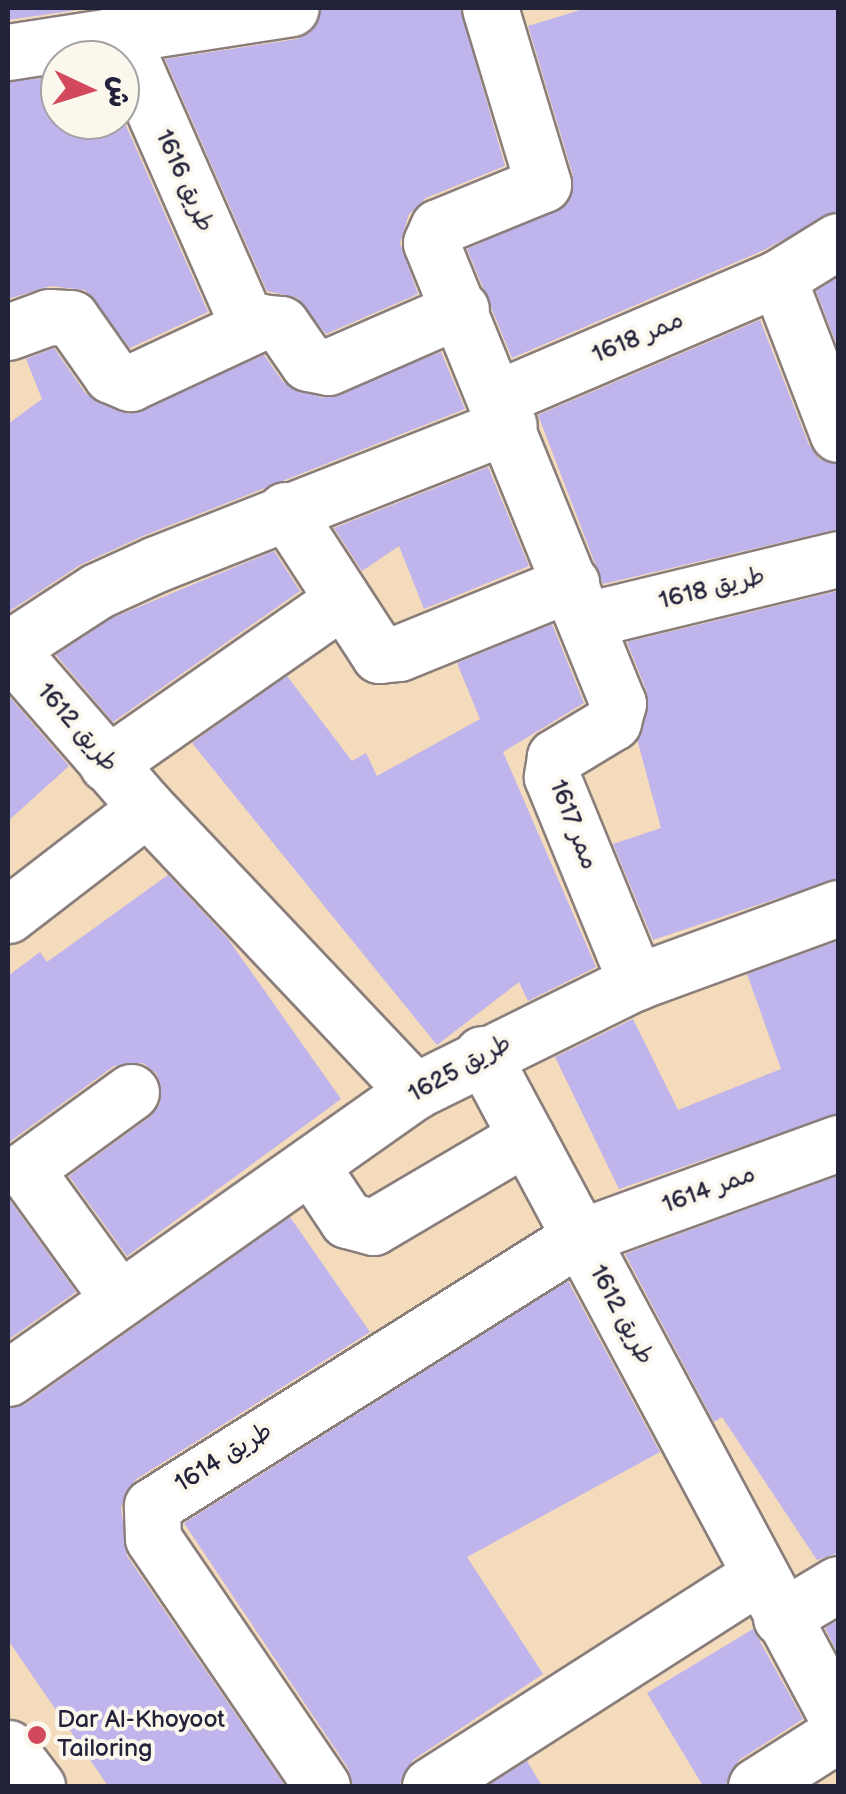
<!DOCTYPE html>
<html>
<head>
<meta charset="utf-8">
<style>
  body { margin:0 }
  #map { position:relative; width:846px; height:1794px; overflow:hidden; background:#f3dbbb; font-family:"Balsamiq Sans","Playpen Sans Arabic",sans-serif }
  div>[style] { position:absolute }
  .building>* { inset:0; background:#c0b4ec }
  .roads { filter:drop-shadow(2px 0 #8a7e7b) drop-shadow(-2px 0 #8a7e7b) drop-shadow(0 2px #8a7e7b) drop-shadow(0 -2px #8a7e7b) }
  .minor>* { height:55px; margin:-27.5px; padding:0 27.5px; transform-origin:27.5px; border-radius:27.5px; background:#fff }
  .dots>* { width:28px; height:28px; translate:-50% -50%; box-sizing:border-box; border:5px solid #fbf7ec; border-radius:50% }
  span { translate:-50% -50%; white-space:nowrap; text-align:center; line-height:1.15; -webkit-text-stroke:8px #fbf7ec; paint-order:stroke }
  .street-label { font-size:25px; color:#22223b }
  .poi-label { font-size:25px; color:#22223b }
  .left { translate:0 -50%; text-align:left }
  .frame { position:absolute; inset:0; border:10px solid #22223b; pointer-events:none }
  .north { position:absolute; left:40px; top:40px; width:100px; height:100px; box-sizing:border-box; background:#fbf7ec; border:2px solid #a4a2a5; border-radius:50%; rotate:94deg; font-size:28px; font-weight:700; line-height:40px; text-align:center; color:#22223b }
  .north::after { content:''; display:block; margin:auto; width:35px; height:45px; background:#d1495b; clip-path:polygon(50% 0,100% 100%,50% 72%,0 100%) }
</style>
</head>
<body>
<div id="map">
  <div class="building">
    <i style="clip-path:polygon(8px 8px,91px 8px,8px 20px)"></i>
    <i style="clip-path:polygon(322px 8px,460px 8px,505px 166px,426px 198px,409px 214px,400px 243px,418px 294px,326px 334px,298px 298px,267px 291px,165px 59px,297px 39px,311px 32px)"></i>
    <i style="clip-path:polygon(587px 8px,838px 8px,838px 210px,764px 250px,512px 358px,467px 249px,568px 203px,573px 175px,528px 26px)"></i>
    <i style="clip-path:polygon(60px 76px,60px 120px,120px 120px,120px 112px,208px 312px,130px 348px,85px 290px,50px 286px,8px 299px,8px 82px)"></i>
    <i style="clip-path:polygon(838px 277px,838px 348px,816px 291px)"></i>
    <i style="clip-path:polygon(760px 320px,809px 445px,819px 459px,838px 464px,838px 529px,603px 584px,538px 415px)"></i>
    <i style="clip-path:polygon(54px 348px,86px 394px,130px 414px,264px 355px,283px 382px,323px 398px,441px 352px,465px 409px,143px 536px,80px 565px,8px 612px,8px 424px,42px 399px,26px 359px)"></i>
    <i style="clip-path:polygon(488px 467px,529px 566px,424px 609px,399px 546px,362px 571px,334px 528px)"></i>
    <i style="clip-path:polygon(274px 551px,300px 591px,113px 722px,56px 655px,112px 618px)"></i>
    <i style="clip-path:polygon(838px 591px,838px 878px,653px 940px,613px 844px,661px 828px,637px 739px,647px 692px,627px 642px)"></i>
    <i style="clip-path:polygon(552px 624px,584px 703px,503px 752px,596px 967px,528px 1001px,519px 982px,437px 1045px,192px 743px,287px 676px,352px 761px,366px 753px,377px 776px,480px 719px,457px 663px)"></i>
    <i style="clip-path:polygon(8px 695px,69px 766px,8px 821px)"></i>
    <i style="clip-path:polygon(168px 875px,228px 939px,341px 1099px,127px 1256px,69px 1176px,150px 1117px,160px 1104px,157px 1074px,143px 1063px,114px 1066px,8px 1143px,8px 976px,40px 952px,47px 962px)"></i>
    <i style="clip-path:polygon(838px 941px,838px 1113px,619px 1189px,555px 1057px,633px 1019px,678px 1110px,781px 1069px,747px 974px)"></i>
    <i style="clip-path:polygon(838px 1176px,838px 1553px,817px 1560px,722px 1417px,714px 1422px,625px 1254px)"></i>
    <i style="clip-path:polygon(8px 1198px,76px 1292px,8px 1340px)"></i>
    <i style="clip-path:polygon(290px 1217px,370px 1332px,135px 1480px,121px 1507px,127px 1556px,285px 1786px,108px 1786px,8px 1640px,8px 1409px,26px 1404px)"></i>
    <i style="clip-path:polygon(568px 1281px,660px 1452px,467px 1557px,543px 1674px,413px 1760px,399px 1786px,353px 1786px,348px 1768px,184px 1523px)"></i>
    <i style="clip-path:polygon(838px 1620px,838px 1654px,825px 1628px)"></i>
    <i style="clip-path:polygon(753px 1629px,803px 1719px,739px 1760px,725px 1786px,703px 1786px,647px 1693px)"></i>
    <i style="clip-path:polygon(527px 1761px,542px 1786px,487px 1786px)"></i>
  </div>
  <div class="roads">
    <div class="minor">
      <i style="left:490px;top:8px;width:184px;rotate:73.2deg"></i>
      <i style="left:543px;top:184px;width:113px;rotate:157.7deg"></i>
      <i style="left:438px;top:227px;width:17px;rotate:114deg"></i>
      <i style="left:431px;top:243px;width:497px;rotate:67.9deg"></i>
      <i style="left:618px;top:703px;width:20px;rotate:105deg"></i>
      <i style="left:613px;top:722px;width:68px;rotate:148.9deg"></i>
      <i style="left:555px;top:757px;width:20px;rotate:99deg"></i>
      <i style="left:552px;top:777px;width:222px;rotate:67.7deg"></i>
      <i style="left:121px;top:36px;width:317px;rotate:66.3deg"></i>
      <i style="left:8px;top:52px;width:286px;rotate:-8.8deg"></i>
      <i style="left:778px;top:278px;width:167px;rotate:69deg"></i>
      <i style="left:8px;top:332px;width:44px;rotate:-20.1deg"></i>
      <i style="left:49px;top:317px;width:22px;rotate:3deg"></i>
      <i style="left:71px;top:318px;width:70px;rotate:54.9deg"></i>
      <i style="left:111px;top:375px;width:21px;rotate:23deg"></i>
      <i style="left:130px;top:383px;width:145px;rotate:-25deg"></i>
      <i style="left:261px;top:322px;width:20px;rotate:6deg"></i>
      <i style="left:281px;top:324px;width:47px;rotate:55.3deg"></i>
      <i style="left:308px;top:363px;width:20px;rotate:11deg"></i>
      <i style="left:328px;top:367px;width:145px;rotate:-23.6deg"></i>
      <i style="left:498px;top:398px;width:305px;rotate:-23.2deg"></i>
      <i style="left:778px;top:278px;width:70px;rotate:-31.7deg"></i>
      <i style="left:285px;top:510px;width:173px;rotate:57deg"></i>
      <i style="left:379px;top:655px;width:20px;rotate:-6deg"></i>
      <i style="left:399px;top:653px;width:186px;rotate:-22.1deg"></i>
      <i style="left:586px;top:620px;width:259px;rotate:-13.6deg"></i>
      <i style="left:8px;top:648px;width:212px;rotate:49deg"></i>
      <i style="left:147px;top:808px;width:390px;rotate:46.6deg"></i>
      <i style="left:8px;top:649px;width:106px;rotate:-33.1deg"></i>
      <i style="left:97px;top:591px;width:65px;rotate:-24.6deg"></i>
      <i style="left:156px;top:564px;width:379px;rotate:-21.5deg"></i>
      <i style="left:107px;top:764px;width:285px;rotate:-34.9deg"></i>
      <i style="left:8px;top:915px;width:175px;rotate:-37.6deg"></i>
      <i style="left:482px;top:1054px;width:754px;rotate:61.84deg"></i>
      <i style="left:311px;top:1166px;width:65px;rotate:56.3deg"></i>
      <i style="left:347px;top:1220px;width:27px;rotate:15deg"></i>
      <i style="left:373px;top:1227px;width:178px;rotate:-30.5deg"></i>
      <i style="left:119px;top:1299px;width:160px;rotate:-125.9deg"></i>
      <i style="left:25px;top:1169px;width:131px;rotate:-36deg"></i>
      <i style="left:8px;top:1378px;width:498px;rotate:-35.2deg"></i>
      <i style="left:415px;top:1091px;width:246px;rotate:-26.3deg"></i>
      <i style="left:636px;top:982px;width:215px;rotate:-20.1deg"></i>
      <i style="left:781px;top:1618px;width:66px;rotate:-30.8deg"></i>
      <i style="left:8px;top:1748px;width:48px;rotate:52.7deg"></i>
      <i style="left:322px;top:1786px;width:300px;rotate:-124.3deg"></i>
      <i style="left:153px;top:1538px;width:32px;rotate:-92deg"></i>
      <i style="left:152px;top:1506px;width:506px;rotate:-32.15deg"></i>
      <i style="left:580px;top:1237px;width:275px;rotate:-20deg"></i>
      <i style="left:430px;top:1786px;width:389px;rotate:-32.6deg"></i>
      <i style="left:756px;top:1786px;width:97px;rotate:-32.4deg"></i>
    </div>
  </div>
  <div class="dots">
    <i style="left:37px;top:1735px;background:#d1495b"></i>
  </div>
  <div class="street-label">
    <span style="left:184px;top:181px;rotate:66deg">طريق 1616</span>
    <span style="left:638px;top:338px;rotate:-23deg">ممر 1618</span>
    <span style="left:712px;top:589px;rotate:-14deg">طريق 1618</span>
    <span style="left:77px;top:728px;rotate:49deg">طريق 1612</span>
    <span style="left:573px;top:825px;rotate:69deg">ممر 1617</span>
    <span style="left:460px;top:1069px;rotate:-29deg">طريق 1625</span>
    <span style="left:709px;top:1190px;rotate:-20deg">ممر 1614</span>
    <span style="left:621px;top:1315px;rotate:62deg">طريق 1612</span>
    <span style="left:224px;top:1458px;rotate:-32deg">طريق 1614</span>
  </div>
  <div class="poi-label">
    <span class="left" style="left:57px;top:1735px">Dar Al-Khoyoot<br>Tailoring</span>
  </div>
  <div class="frame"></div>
  <div class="north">ش</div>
</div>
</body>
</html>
